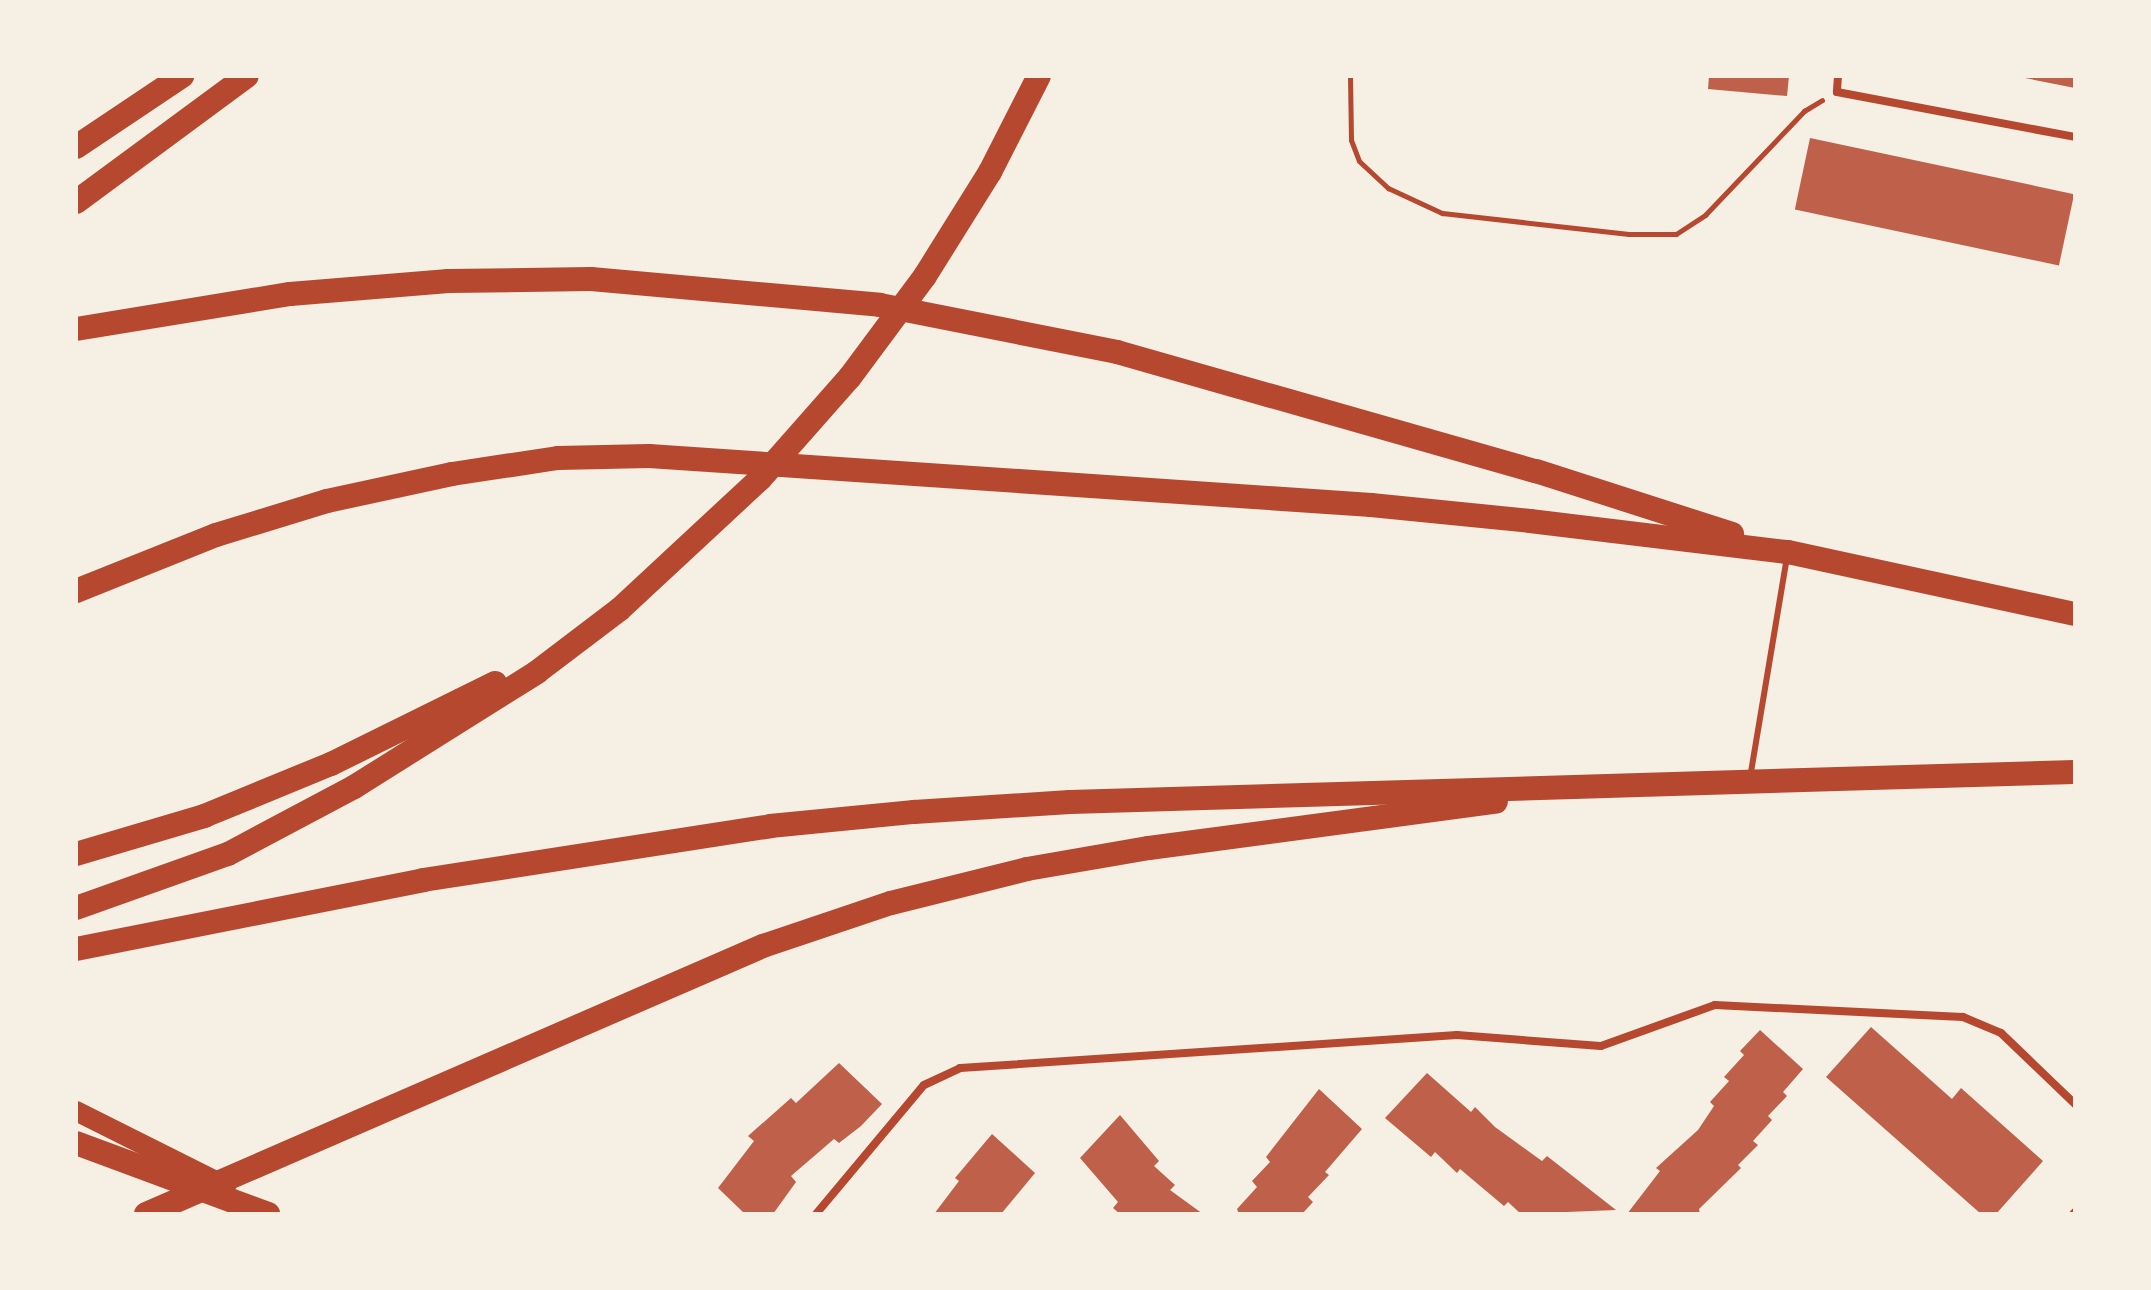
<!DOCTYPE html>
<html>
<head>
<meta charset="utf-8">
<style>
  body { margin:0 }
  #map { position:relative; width:2151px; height:1290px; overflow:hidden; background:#f6efe4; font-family:Lora,serif }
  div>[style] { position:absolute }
  .building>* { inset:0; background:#bf614a; transform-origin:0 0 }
  .path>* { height:5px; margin:-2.5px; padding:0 2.5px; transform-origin:2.5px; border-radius:2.5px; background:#b5482f }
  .service>* { height:6px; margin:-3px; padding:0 3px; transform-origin:3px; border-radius:3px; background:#b5482f }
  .minor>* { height:8px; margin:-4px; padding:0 4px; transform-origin:4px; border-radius:4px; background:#b5482f }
  .primary>* { height:20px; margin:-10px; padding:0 10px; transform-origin:10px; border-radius:10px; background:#b5482f }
  .motorway>* { height:24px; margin:-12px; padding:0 12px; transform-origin:12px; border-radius:12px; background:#b5482f }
  span { translate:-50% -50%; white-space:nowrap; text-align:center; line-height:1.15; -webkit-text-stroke:6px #f6efe4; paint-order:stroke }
  .frame { position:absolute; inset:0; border:78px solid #f6efe4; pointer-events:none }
</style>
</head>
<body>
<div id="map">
  <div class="building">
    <i style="clip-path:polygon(1709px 76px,1789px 76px,1787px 96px,1708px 89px)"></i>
    <i style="clip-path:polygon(2020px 76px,2075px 76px,2075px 88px,2020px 77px)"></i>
    <i style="left:1810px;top:138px;width:270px;height:73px;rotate:12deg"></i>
    <i style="clip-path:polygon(1871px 1027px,1952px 1099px,1961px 1088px,2043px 1161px,1996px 1214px,1981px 1214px,1826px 1077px)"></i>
    <i style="clip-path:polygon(1760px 1030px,1803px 1069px,1783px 1092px,1787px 1096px,1768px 1116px,1772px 1120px,1753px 1141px,1758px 1145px,1738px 1165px,1741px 1168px,1699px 1209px,1700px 1214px,1627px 1214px,1660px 1171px,1656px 1168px,1698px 1130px,1714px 1106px,1710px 1102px,1729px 1081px,1724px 1077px,1744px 1055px,1740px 1051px)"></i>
    <i style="clip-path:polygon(839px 1063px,882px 1104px,861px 1126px,839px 1143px,834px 1139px,791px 1176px,796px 1182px,773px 1214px,745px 1214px,718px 1188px,754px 1141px,748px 1136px,791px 1098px,796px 1103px)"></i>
    <i style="clip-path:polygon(1427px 1073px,1471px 1112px,1475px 1107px,1495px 1127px,1542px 1161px,1547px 1156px,1616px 1210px,1521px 1214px,1508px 1202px,1504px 1206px,1460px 1169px,1457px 1173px,1435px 1152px,1431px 1157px,1385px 1118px)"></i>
    <i style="clip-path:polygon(1319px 1089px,1362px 1129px,1325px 1172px,1329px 1175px,1308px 1197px,1313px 1202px,1302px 1214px,1239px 1214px,1237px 1209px,1257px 1187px,1252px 1181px,1270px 1162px,1266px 1157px)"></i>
    <i style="clip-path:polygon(1120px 1115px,1159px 1161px,1154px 1166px,1175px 1185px,1170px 1190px,1203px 1214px,1120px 1214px,1113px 1208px,1118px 1202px,1080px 1158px)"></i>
    <i style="clip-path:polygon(992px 1134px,1035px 1173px,1001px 1214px,934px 1214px,959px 1181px,955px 1178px)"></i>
  </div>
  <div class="path">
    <i style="left:1350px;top:76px;width:64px;rotate:89.1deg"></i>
    <i style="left:1351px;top:140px;width:22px;rotate:69deg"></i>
    <i style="left:1359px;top:161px;width:40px;rotate:43deg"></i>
    <i style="left:1388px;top:188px;width:60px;rotate:24.8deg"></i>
    <i style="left:1442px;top:213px;width:188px;rotate:6.4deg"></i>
    <i style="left:1629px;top:234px;width:47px"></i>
    <i style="left:1676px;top:234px;width:35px;rotate:-33deg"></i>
    <i style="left:1705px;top:215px;width:144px;rotate:-46.4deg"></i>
    <i style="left:1804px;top:111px;width:21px;rotate:-31deg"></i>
  </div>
  <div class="service">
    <i style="left:1750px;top:778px;width:225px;rotate:-80.5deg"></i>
  </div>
  <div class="minor">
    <i style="left:1838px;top:76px;width:16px;rotate:94deg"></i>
    <i style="left:1837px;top:92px;width:242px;rotate:10.7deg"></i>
    <i style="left:816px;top:1214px;width:168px;rotate:-50.1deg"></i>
    <i style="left:924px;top:1085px;width:40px;rotate:-25deg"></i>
    <i style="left:960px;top:1068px;width:498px;rotate:-3.8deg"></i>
    <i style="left:1457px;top:1035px;width:144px;rotate:4.4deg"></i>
    <i style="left:1601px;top:1046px;width:121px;rotate:-19.8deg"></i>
    <i style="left:1715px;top:1005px;width:248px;rotate:2.8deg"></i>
    <i style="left:1963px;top:1017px;width:41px;rotate:22.8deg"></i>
    <i style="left:2001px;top:1033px;width:103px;rotate:43.8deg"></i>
    <i style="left:2073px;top:1214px;width:3px;rotate:-45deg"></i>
  </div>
  <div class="primary">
    <i style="left:76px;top:1111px;width:168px;rotate:26.6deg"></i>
  </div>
  <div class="motorway">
    <i style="left:76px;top:147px;width:128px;rotate:-33.8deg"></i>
    <i style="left:76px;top:202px;width:212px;rotate:-36.4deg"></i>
    <i style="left:76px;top:329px;width:217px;rotate:-9.3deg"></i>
    <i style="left:290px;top:294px;width:159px;rotate:-4.7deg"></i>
    <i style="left:448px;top:281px;width:143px;rotate:-0.8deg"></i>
    <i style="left:591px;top:279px;width:290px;rotate:5.1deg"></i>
    <i style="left:880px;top:305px;width:242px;rotate:11.2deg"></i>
    <i style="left:1117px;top:352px;width:436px;rotate:15.9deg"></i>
    <i style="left:1536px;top:471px;width:206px;rotate:17.8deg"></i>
    <i style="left:76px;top:591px;width:151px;rotate:-21.8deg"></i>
    <i style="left:216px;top:535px;width:116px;rotate:-17deg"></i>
    <i style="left:327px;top:501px;width:128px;rotate:-12.2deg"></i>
    <i style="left:452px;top:474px;width:107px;rotate:-8.6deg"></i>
    <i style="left:558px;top:458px;width:91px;rotate:-1.3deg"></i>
    <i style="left:649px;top:456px;width:724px;rotate:3.88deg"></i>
    <i style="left:1371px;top:505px;width:160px;rotate:5.7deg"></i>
    <i style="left:1530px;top:521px;width:260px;rotate:6.9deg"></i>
    <i style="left:1788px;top:552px;width:294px;rotate:12.2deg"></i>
    <i style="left:76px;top:854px;width:134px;rotate:-16.5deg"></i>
    <i style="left:204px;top:816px;width:137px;rotate:-22.3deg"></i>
    <i style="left:331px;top:764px;width:183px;rotate:-26.3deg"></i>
    <i style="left:76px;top:908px;width:161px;rotate:-19.6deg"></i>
    <i style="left:228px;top:854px;width:143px;rotate:-28deg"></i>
    <i style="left:354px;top:787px;width:216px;rotate:-32.1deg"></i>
    <i style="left:537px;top:672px;width:104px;rotate:-37.2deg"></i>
    <i style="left:620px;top:609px;width:191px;rotate:-42.9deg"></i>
    <i style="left:760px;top:479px;width:136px;rotate:-48.6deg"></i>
    <i style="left:850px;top:377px;width:126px;rotate:-53.4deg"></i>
    <i style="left:925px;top:276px;width:123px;rotate:-58deg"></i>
    <i style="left:990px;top:172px;width:108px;rotate:-63deg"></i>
    <i style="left:76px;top:949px;width:354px;rotate:-11.2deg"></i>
    <i style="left:423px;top:880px;width:351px;rotate:-8.8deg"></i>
    <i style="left:770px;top:826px;width:145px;rotate:-5.6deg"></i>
    <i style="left:914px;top:812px;width:156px;rotate:-3.7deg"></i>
    <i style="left:1070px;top:802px;width:1005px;rotate:-1.71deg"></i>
    <i style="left:76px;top:1143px;width:205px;rotate:20.3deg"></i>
    <i style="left:146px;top:1214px;width:673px;rotate:-23.48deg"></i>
    <i style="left:763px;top:946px;width:135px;rotate:-18.6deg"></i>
    <i style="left:891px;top:903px;width:140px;rotate:-14deg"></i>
    <i style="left:1027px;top:869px;width:124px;rotate:-9.8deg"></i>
    <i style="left:1149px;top:848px;width:350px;rotate:-7.6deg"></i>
  </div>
  <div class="frame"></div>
</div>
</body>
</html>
